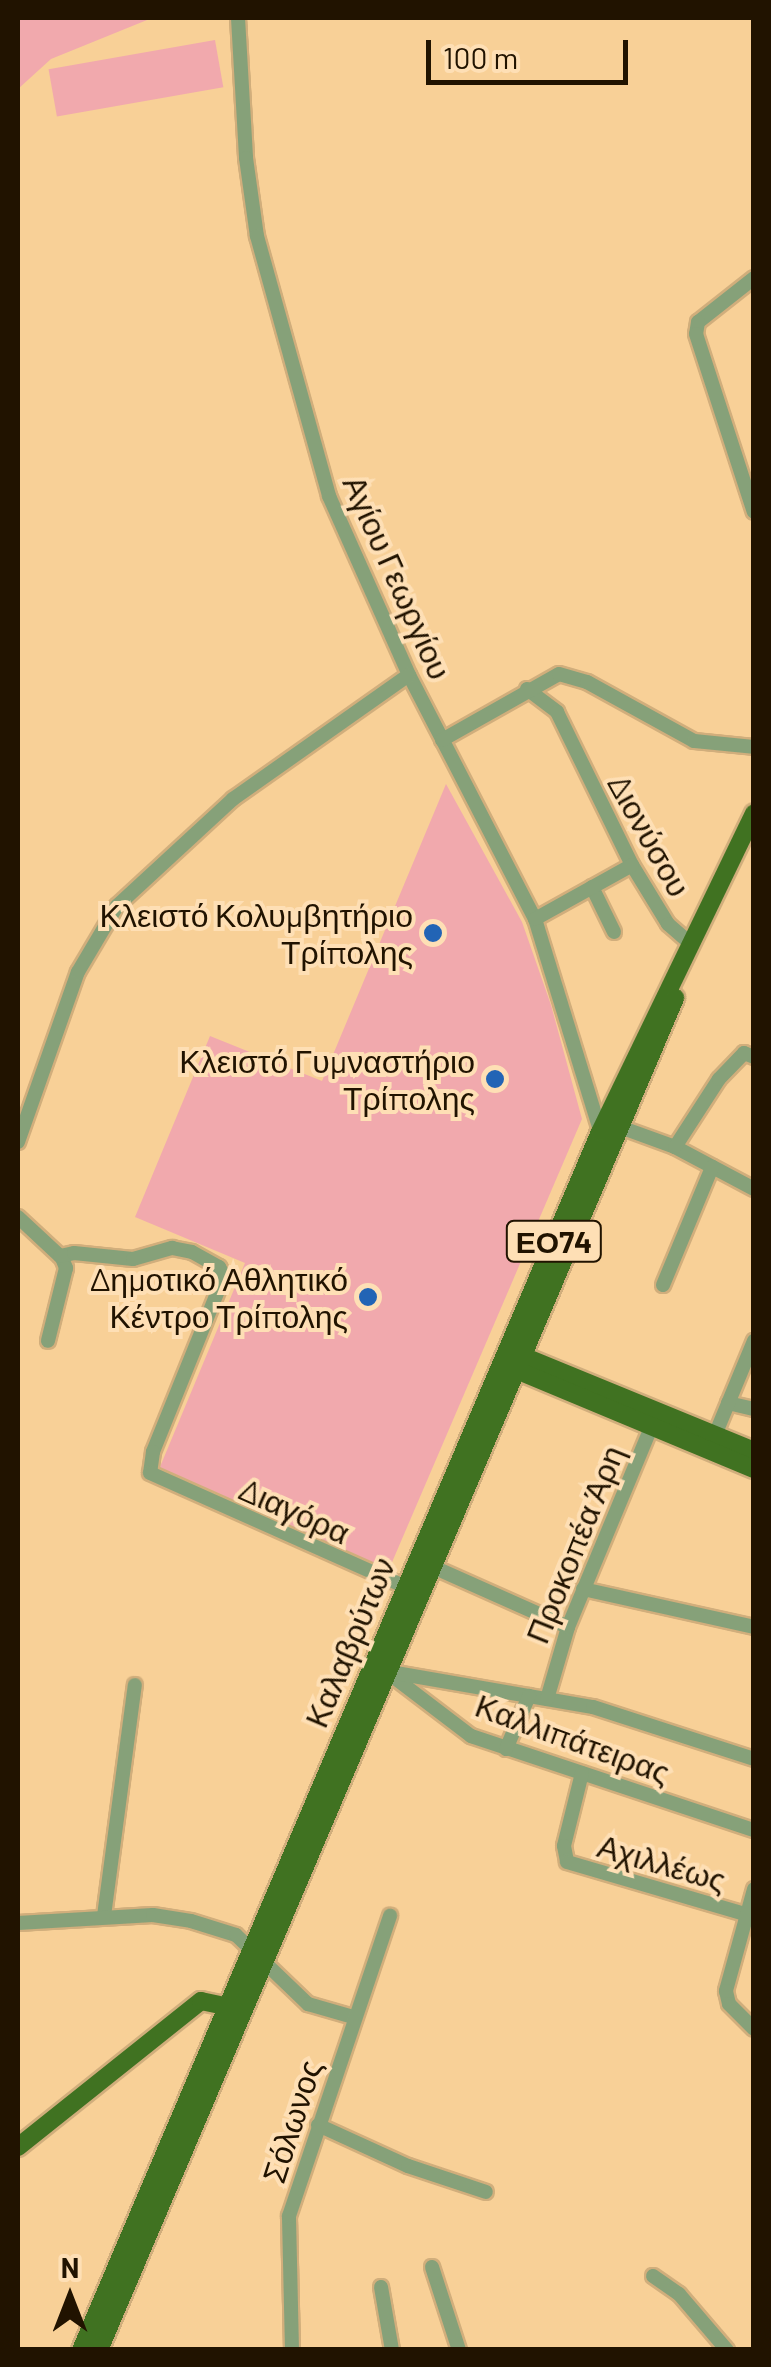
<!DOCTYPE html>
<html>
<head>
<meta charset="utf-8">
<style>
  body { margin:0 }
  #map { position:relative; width:771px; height:2367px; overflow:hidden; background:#f8d097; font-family:Barlow,sans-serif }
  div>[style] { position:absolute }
  .green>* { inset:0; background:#f1a9ad; transform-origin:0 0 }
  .roads { filter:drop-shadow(2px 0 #d1ae7c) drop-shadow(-2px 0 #d1ae7c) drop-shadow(0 2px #d1ae7c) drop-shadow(0 -2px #d1ae7c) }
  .minor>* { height:14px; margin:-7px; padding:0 7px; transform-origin:7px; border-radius:7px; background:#86a179 }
  .major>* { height:18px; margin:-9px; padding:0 9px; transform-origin:9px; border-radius:9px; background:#407221 }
  .dots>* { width:28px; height:28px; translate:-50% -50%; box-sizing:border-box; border:5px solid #fedfb5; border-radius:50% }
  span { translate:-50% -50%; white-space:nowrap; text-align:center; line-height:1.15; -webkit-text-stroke:8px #fedfb5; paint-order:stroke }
  .shield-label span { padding:2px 8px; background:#fedfb5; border:2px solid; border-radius:8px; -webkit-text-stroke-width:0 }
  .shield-label { font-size:30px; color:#211300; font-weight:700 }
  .street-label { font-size:32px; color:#211300 }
  .poi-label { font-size:32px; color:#211300 }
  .right { translate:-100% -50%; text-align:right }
  .frame { position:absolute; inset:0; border:20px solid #211300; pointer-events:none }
  .north { position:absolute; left:20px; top:2247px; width:100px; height:100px; -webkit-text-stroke:8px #fedfb5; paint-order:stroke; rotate:0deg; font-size:28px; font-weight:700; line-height:40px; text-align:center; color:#211300 }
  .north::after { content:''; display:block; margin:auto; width:35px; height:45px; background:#211300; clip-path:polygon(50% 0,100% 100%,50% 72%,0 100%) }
  .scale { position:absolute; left:426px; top:40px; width:202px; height:45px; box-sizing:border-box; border:5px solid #211300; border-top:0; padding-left:12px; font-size:30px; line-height:35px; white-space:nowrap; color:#211300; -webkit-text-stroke:8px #fedfb5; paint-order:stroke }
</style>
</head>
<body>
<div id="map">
  <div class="green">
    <i style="clip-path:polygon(18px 18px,152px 18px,51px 59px,18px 89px)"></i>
    <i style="left:215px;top:40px;width:48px;height:169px;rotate:80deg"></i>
    <i style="clip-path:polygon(446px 784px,522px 922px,551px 1005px,582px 1119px,387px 1574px,157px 1474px,245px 1263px,135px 1217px,210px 1036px,322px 1081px)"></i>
  </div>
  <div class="roads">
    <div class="minor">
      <i style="left:238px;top:18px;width:140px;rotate:86.7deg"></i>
      <i style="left:246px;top:158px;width:79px;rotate:82deg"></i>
      <i style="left:257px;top:236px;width:270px;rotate:74.5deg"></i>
      <i style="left:329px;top:496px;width:196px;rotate:65.9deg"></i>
      <i style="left:409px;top:675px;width:275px;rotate:62.7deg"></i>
      <i style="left:535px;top:919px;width:224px;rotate:72.9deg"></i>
      <i style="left:754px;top:278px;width:71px;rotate:141.8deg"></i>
      <i style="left:698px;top:322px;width:12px;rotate:99deg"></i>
      <i style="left:696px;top:334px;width:187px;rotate:72deg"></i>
      <i style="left:527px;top:689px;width:38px;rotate:37deg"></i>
      <i style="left:557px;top:712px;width:170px;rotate:63.9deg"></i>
      <i style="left:632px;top:865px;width:69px;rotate:58.6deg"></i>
      <i style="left:668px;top:924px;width:32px;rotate:41deg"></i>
      <i style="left:442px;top:740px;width:134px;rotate:-29.4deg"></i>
      <i style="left:559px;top:674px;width:29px;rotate:16deg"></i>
      <i style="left:587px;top:682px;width:122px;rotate:28.9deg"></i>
      <i style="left:694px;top:741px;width:60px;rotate:5.7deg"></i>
      <i style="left:592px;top:887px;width:50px;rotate:63.9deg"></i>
      <i style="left:535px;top:919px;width:111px;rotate:-29.1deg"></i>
      <i style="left:620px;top:1127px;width:59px;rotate:20deg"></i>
      <i style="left:675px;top:1147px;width:89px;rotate:28deg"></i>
      <i style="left:18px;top:1142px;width:180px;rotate:-70.6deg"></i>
      <i style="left:78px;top:972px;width:77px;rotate:-59.4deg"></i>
      <i style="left:117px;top:906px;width:158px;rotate:-42.7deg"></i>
      <i style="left:233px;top:799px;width:215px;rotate:-35.2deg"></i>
      <i style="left:675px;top:1147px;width:81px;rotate:-57.1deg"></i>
      <i style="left:719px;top:1079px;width:36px;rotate:-46deg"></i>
      <i style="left:744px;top:1053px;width:11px;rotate:22deg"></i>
      <i style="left:18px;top:1217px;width:60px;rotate:43deg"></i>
      <i style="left:62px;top:1258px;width:11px;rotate:68deg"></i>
      <i style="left:66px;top:1268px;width:75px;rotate:103.9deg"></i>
      <i style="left:60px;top:1256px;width:14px;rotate:-12deg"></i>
      <i style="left:74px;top:1253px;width:59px;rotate:5.8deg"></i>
      <i style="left:133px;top:1259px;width:41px;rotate:-15.8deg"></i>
      <i style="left:172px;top:1248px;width:20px;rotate:11deg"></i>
      <i style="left:192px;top:1252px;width:31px;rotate:29deg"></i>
      <i style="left:219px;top:1267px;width:10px;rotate:61deg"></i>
      <i style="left:224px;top:1276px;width:190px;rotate:112deg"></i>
      <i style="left:153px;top:1452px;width:21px;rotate:98deg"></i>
      <i style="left:150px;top:1473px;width:290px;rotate:24deg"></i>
      <i style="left:663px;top:1285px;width:128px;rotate:-67.4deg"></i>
      <i style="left:728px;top:1403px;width:27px;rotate:13deg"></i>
      <i style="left:715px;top:1435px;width:102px;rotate:-67.5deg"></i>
      <i style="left:431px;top:1566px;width:150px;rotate:24deg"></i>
      <i style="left:583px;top:1589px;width:175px;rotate:12.5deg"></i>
      <i style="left:387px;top:1672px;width:106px;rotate:37.3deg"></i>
      <i style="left:471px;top:1736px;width:298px;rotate:18.4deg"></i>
      <i style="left:390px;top:1672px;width:206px;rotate:9.8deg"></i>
      <i style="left:593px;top:1707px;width:169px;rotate:17.9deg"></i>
      <i style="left:547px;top:1699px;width:75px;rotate:-73.7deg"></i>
      <i style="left:568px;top:1627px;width:224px;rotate:-67.4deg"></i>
      <i style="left:506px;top:1749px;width:58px;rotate:-66.5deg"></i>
      <i style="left:582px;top:1773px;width:75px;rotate:103.9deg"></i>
      <i style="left:564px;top:1846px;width:16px;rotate:79deg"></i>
      <i style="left:567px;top:1862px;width:189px;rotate:16.3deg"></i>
      <i style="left:754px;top:1889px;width:106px;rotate:105.4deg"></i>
      <i style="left:726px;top:1991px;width:13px;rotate:77deg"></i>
      <i style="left:729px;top:2004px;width:35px;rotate:45deg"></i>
      <i style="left:104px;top:1916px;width:233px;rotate:-82.4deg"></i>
      <i style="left:18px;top:1923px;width:135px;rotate:-3.4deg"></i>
      <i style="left:153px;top:1915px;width:38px;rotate:9deg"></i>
      <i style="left:191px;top:1921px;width:47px;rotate:17.3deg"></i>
      <i style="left:236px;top:1935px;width:100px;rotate:43.8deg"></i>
      <i style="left:308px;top:2004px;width:47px;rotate:16.1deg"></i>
      <i style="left:318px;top:2125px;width:99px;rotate:24.5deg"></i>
      <i style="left:408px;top:2166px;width:82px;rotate:18.4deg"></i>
      <i style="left:432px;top:2267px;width:87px;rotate:72deg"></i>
      <i style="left:653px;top:2276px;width:32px;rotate:35deg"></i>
      <i style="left:679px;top:2294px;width:74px;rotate:49.4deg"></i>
      <i style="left:381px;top:2287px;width:64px;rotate:80.1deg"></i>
      <i style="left:292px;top:2350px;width:134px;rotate:-91.3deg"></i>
      <i style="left:289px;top:2216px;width:317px;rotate:-71.4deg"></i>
    </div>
    <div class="major">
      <i style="left:513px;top:1352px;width:261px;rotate:22.3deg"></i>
      <i style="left:509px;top:1367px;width:265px;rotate:22.6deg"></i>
      <i style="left:18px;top:2147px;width:234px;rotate:-38.6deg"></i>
      <i style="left:201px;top:2001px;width:35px;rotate:12deg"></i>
      <i style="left:81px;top:2350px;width:1324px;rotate:-66.92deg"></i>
      <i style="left:600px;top:1132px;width:354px;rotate:-64.2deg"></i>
      <i style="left:99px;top:2350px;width:1470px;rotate:-66.92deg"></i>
    </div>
  </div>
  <div class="dots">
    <i style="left:433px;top:933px;background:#2264b5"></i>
    <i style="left:495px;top:1079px;background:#2264b5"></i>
    <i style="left:368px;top:1297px;background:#2264b5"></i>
  </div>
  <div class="shield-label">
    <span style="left:554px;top:1241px">ΕΟ74</span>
  </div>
  <div class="street-label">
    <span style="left:398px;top:577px;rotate:66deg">Αγίου Γεωργίου</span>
    <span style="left:650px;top:835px;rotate:61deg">Διονύσου</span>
    <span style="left:295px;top:1510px;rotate:24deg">Διαγόρα</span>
    <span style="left:574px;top:1544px;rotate:-68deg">Προκοπέα Άρη</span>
    <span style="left:349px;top:1642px;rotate:-67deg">Καλαβρύτων</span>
    <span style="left:573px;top:1738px;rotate:20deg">Καλλιπάτειρας</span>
    <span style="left:662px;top:1862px;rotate:16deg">Αχιλλέως</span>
    <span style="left:291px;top:2121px;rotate:-72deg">Σόλωνος</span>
  </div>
  <div class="poi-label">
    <span class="right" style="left:413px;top:933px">Κλειστό Κολυμβητήριο<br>Τρίπολης</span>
    <span class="right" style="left:475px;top:1079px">Κλειστό Γυμναστήριο<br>Τρίπολης</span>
    <span class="right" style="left:348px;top:1297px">Δημοτικό Αθλητικό<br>Κέντρο Τρίπολης</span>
  </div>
  <div class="frame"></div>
  <div class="north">N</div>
  <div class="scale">100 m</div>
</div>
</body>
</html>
